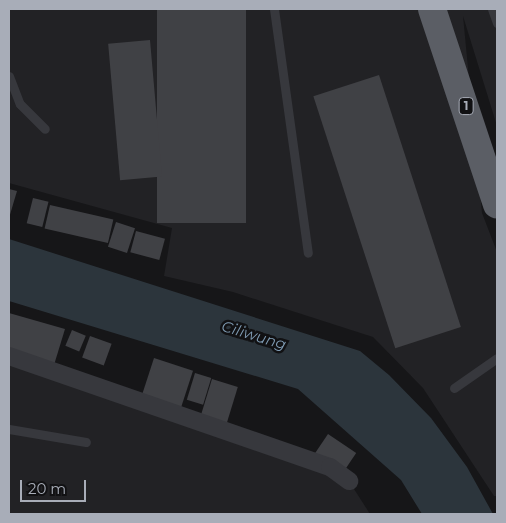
<!DOCTYPE html>
<html>
<head>
<meta charset="utf-8">
<style>
  body { margin:0 }
  #map { position:relative; width:506px; height:523px; overflow:hidden; background:#161618; font-family:Montserrat,sans-serif }
  div>[style] { position:absolute }
  .built>* { inset:0; background:#222225 }
  .water>* { inset:0; background:#2c353c }
  .building>* { inset:0; background:#404145; transform-origin:0 0 }
  .service>* { height:9px; margin:-4.5px; padding:0 4.5px; transform-origin:4.5px; border-radius:4.5px; background:#37383d }
  .minor>* { height:18px; margin:-9px; padding:0 9px; transform-origin:9px; border-radius:9px; background:#37383d }
  .trunk>* { height:28px; margin:-14px; padding:0 14px; transform-origin:14px; border-radius:14px; background:#5b5e65 }
  span { translate:-50% -50%; white-space:nowrap; text-align:center; line-height:1.15; -webkit-text-stroke:5px #111113; paint-order:stroke }
  .shield-label span { padding:1px 4px; background:#111113; border:1px solid; border-radius:4px; -webkit-text-stroke-width:0 }
  .shield-label { font-size:12px; color:#a8adb8; font-weight:700 }
  .water-label { font-size:15px; color:#7f9bb3; font-style:italic }
  .frame { position:absolute; inset:0; border:10px solid #a8adb8; pointer-events:none }
  .scale { position:absolute; left:20px; top:480px; width:66px; height:22px; box-sizing:border-box; border:2px solid #a8adb8; border-top:0; padding-left:6px; font-size:15px; line-height:18px; white-space:nowrap; color:#a8adb8; -webkit-text-stroke:4px #111113; paint-order:stroke }
</style>
</head>
<body>
<div id="map">
  <div class="built">
    <i style="clip-path:polygon(9px 9px,497px 9px,497px 126px,463px 16px,482px 213px,497px 252px,497px 496px,494px 496px,423px 388px,373px 337px,233px 292px,164px 276px,172px 228px,9px 183px)"></i>
    <i style="clip-path:polygon(9px 359px,294px 458px,354px 489px,370px 514px,9px 514px)"></i>
  </div>
  <div class="water">
    <i style="clip-path:polygon(9px 239px,360px 351px,389px 375px,431px 418px,467px 467px,493px 514px,422px 514px,401px 480px,298px 389px,9px 301px)"></i>
  </div>
  <div class="building">
    <i style="left:157px;top:9px;width:89px;height:214px"></i>
    <i style="left:150px;top:40px;width:137px;height:42px;rotate:85deg"></i>
    <i style="left:379px;top:75px;width:265px;height:69px;rotate:72deg"></i>
    <i style="clip-path:polygon(9px 189px,17px 191px,9px 218px)"></i>
    <i style="left:33px;top:198px;width:16px;height:26px;rotate:14deg"></i>
    <i style="left:50px;top:205px;width:65px;height:24px;rotate:13deg"></i>
    <i style="left:116px;top:222px;width:20px;height:26px;rotate:18deg"></i>
    <i style="left:136px;top:231px;width:30px;height:22px;rotate:15deg"></i>
    <i style="clip-path:polygon(9px 313px,65px 329px,54px 365px,9px 351px)"></i>
    <i style="left:72px;top:330px;width:15px;height:17px;rotate:23deg"></i>
    <i style="left:90px;top:336px;width:23px;height:23px;rotate:20deg"></i>
    <i style="left:154px;top:358px;width:41px;height:41px;rotate:18deg"></i>
    <i style="left:195px;top:373px;width:17px;height:28px;rotate:17deg"></i>
    <i style="left:212px;top:379px;width:27px;height:40px;rotate:17deg"></i>
    <i style="left:328px;top:434px;width:34px;height:25px;rotate:34deg"></i>
  </div>
  <div class="service">
    <i style="left:274px;top:9px;width:246px;rotate:82.1deg"></i>
    <i style="left:492px;top:9px;width:15px;rotate:70deg"></i>
    <i style="left:9px;top:76px;width:30px;rotate:69deg"></i>
    <i style="left:20px;top:104px;width:35px;rotate:45deg"></i>
    <i style="left:454px;top:388px;width:52px;rotate:-34.9deg"></i>
    <i style="left:9px;top:429px;width:78px;rotate:9.6deg"></i>
  </div>
  <div class="minor">
    <i style="left:9px;top:356px;width:340px;rotate:19.1deg"></i>
    <i style="left:330px;top:467px;width:24px;rotate:36deg"></i>
  </div>
  <div class="trunk">
    <i style="left:432px;top:9px;width:206px;rotate:71.6deg"></i>
  </div>
  <div class="shield-label">
    <span style="left:466px;top:106px">1</span>
  </div>
  <div class="water-label">
    <span style="left:254px;top:335px;rotate:17deg">Ciliwung</span>
  </div>
  <div class="frame"></div>
  <div class="scale">20 m</div>
</div>
</body>
</html>
